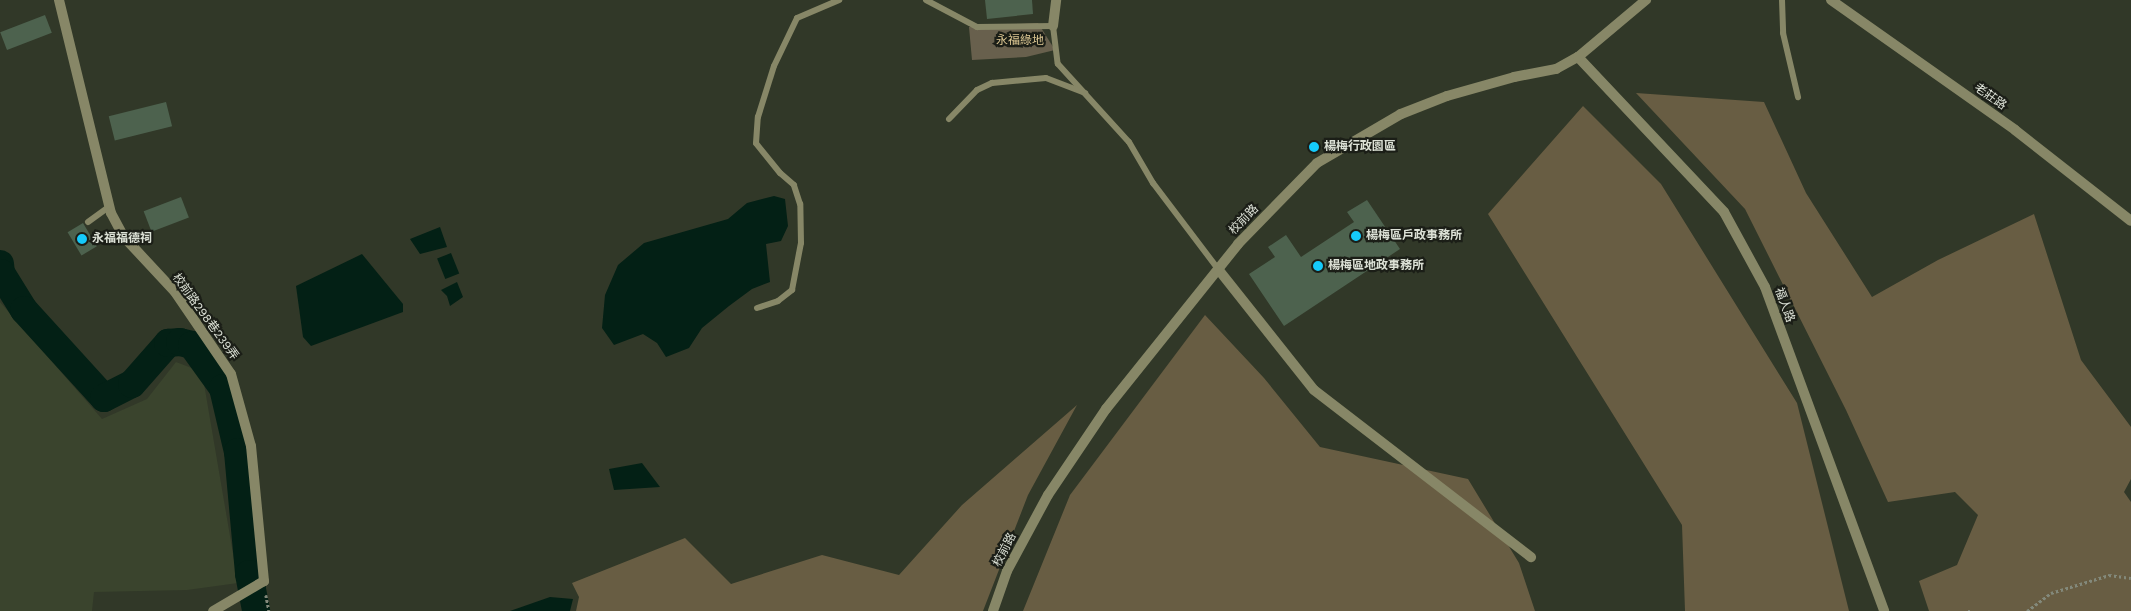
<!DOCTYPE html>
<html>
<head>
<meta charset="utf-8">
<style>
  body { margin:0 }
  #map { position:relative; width:2131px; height:611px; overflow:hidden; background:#313828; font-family:"Work Sans","Noto Sans TC",sans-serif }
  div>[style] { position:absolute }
  .built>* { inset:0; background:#3a442d }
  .green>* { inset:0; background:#68604d }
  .forest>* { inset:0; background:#685d43 }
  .water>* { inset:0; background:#032015; transform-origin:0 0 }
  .river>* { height:28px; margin:-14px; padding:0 14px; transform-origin:14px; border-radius:14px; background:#032015 }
  .building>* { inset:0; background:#4d624e; transform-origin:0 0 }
  .path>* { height:2.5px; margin-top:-1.25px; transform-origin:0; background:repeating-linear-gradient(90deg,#83897b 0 2.5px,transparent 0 5px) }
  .service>* { height:6px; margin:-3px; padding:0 3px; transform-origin:3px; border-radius:3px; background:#878767 }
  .minor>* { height:10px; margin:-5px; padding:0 5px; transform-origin:5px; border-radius:5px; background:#878767 }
  .tertiary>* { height:10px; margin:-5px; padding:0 5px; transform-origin:5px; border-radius:5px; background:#878767 }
  .dots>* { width:14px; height:14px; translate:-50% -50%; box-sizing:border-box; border:2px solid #1b1e17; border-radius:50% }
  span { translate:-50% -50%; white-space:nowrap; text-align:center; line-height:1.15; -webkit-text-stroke:4.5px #1b1e17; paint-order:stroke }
  .park-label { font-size:12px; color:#dbc692 }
  .street-label { font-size:12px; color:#dce1d6 }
  .poi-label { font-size:12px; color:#dce1d6; font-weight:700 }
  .left { translate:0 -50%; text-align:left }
</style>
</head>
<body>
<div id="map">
  <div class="built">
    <i style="clip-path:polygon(0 302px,102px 419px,147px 399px,176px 362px,202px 372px,238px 583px,187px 590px,94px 592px,92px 611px,0 611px)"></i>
  </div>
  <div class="green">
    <i style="clip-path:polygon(1038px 23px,1055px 50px,1026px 57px,972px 60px,969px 27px)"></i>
  </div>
  <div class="forest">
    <i style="clip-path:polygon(1636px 93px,1764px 102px,1806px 193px,1872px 297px,1938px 260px,2034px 214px,2081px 360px,2131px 427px,2131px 479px,2124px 492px,2131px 502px,2131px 611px,1929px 611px,1919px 581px,1957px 565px,1978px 515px,1955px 492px,1888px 502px,1846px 410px,1745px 209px)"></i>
    <i style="clip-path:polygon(1583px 106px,1661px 184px,1797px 403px,1849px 611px,1685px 611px,1682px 525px,1488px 214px)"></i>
    <i style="clip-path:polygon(1205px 315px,1264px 378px,1320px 447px,1468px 479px,1519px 563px,1535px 611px,1023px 611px,1070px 495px)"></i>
    <i style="clip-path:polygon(1077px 405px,1028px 495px,983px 611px,576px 611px,579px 597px,572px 583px,685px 538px,731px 584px,822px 555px,899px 575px,962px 505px)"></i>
  </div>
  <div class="water">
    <i style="clip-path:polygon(774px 196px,785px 199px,788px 226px,781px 241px,766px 244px,770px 282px,752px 289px,729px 306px,702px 328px,689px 348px,666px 357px,657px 343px,643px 334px,614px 345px,602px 328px,605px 295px,618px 265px,644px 243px,728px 219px,747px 203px)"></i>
    <i style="clip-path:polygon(440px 227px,447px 247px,420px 254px,410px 239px)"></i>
    <i style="left:451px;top:253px;width:22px;height:15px;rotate:68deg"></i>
    <i style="clip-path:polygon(362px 254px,403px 304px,403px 312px,311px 346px,303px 337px,296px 286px)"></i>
    <i style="clip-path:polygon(457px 282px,463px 297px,450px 306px,447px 296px,441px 290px)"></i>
    <i style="clip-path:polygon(642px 463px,660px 487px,614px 490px,609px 469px)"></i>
    <i style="clip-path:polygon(550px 597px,573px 599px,570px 611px,510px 611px)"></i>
  </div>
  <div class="river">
    <i style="left:0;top:264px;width:9px;rotate:84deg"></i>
    <i style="left:1px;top:273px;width:44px;rotate:58.1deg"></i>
    <i style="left:24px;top:310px;width:119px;rotate:47.7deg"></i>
    <i style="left:104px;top:398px;width:31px;rotate:-27deg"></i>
    <i style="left:132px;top:384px;width:55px;rotate:-48.7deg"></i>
    <i style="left:168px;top:343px;width:12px;rotate:-5deg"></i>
    <i style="left:180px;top:342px;width:12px;rotate:14deg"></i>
    <i style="left:192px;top:345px;width:53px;rotate:54.2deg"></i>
    <i style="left:223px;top:388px;width:66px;rotate:76.8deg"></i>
    <i style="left:238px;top:452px;width:122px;rotate:84.8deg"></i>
    <i style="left:249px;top:574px;width:38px;rotate:79deg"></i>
  </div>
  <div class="building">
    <i style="clip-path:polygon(985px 0,1032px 0,1033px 14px,987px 19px)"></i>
    <i style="left:45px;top:15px;width:19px;height:48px;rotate:69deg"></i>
    <i style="left:166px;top:102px;width:25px;height:59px;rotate:76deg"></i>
    <i style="left:181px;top:197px;width:22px;height:40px;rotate:69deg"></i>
    <i style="clip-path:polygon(1367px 200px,1400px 249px,1284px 326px,1249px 274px,1275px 257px,1268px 247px,1286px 235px,1301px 257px,1354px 222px,1347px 212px)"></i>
    <i style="left:83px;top:223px;width:27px;height:18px;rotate:59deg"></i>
  </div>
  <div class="path">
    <i style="left:266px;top:595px;width:16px;rotate:79deg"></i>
    <i style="left:1968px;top:611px;width:5px"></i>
    <i style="left:2027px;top:611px;width:30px;rotate:-37deg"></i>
    <i style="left:2051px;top:593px;width:61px;rotate:-17.2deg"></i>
    <i style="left:2109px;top:575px;width:22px;rotate:8deg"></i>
  </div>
  <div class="service">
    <i style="left:926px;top:0;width:58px;rotate:27.9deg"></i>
    <i style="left:977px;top:27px;width:76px;rotate:-0.8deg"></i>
    <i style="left:1053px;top:26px;width:38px;rotate:83deg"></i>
    <i style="left:1058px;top:64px;width:105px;rotate:47.7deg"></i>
    <i style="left:1129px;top:142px;width:48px;rotate:59.7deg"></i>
    <i style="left:1153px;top:183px;width:108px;rotate:52.9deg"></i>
    <i style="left:1782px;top:0;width:33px;rotate:88deg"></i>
    <i style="left:1783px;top:33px;width:66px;rotate:76.8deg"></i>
    <i style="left:949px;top:119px;width:40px;rotate:-46deg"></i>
    <i style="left:977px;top:90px;width:17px;rotate:-25deg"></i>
    <i style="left:992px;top:83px;width:54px;rotate:-5.3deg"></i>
    <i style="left:1046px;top:78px;width:42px;rotate:21deg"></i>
    <i style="left:88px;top:222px;width:26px;rotate:-36deg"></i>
    <i style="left:757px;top:308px;width:22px;rotate:-18deg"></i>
    <i style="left:778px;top:301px;width:18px;rotate:-38deg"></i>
    <i style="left:792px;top:290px;width:48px;rotate:-79.2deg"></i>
    <i style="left:801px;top:243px;width:39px;rotate:-91deg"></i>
    <i style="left:800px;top:204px;width:20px;rotate:-108deg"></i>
    <i style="left:794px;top:185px;width:18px;rotate:-139deg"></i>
    <i style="left:780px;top:173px;width:38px;rotate:-129deg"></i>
    <i style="left:756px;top:143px;width:26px;rotate:-86deg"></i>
    <i style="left:758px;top:117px;width:53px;rotate:-72.6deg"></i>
    <i style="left:774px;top:66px;width:53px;rotate:-64.4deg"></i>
    <i style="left:797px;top:18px;width:46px;rotate:-23.2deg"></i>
  </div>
  <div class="minor">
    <i style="left:59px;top:0;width:219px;rotate:76.3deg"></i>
    <i style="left:111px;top:213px;width:26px;rotate:62deg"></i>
    <i style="left:123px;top:236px;width:76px;rotate:47.1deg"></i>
    <i style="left:175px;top:292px;width:99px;rotate:55.7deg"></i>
    <i style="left:231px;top:374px;width:75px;rotate:74.5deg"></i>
    <i style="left:251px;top:446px;width:136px;rotate:84.5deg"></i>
    <i style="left:264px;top:581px;width:59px;rotate:149.5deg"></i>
    <i style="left:1053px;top:26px;width:26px;rotate:-83deg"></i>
    <i style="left:1578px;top:57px;width:213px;rotate:46.7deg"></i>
    <i style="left:1724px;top:212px;width:85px;rotate:61.3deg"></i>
    <i style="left:1765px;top:287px;width:345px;rotate:69.8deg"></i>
    <i style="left:1218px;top:269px;width:154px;rotate:51.6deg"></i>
    <i style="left:1314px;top:390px;width:274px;rotate:37.6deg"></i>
  </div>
  <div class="tertiary">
    <i style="left:1831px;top:0;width:225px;rotate:35.2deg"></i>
    <i style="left:2015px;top:130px;width:147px;rotate:38.1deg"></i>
    <i style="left:993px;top:611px;width:42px;rotate:-70.7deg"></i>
    <i style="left:1007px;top:571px;width:86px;rotate:-61.7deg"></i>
    <i style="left:1048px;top:495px;width:104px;rotate:-56deg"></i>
    <i style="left:1106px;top:409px;width:211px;rotate:-51.3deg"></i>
    <i style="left:1238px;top:244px;width:113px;rotate:-45.7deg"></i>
    <i style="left:1317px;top:163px;width:97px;rotate:-30.3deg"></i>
    <i style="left:1401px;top:114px;width:49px;rotate:-21.4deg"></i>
    <i style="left:1447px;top:96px;width:70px;rotate:-15.8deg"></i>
    <i style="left:1514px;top:77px;width:43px;rotate:-10.8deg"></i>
    <i style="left:1556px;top:69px;width:25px;rotate:-29deg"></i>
    <i style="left:1578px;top:57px;width:89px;rotate:-40deg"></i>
  </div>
  <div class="dots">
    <i style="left:1314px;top:147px;background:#15cafb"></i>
    <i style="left:1356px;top:236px;background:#15cafb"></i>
    <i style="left:82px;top:239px;background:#15cafb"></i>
    <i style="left:1318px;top:266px;background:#15cafb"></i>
  </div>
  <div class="park-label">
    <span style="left:1020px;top:41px">永福綠地</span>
  </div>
  <div class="street-label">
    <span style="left:1990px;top:97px;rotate:35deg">老莊路</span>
    <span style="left:1244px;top:220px;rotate:-46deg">校前路</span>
    <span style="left:1784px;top:305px;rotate:70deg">福人路</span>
    <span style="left:205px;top:317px;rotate:54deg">校前路298巷239弄</span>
    <span style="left:1005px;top:550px;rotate:-63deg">校前路</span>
  </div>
  <div class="poi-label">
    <span class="left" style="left:1324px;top:147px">楊梅行政園區</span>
    <span class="left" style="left:1366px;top:236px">楊梅區戶政事務所</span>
    <span class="left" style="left:92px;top:239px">永福福德祠</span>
    <span class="left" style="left:1328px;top:266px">楊梅區地政事務所</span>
  </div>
</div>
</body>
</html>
